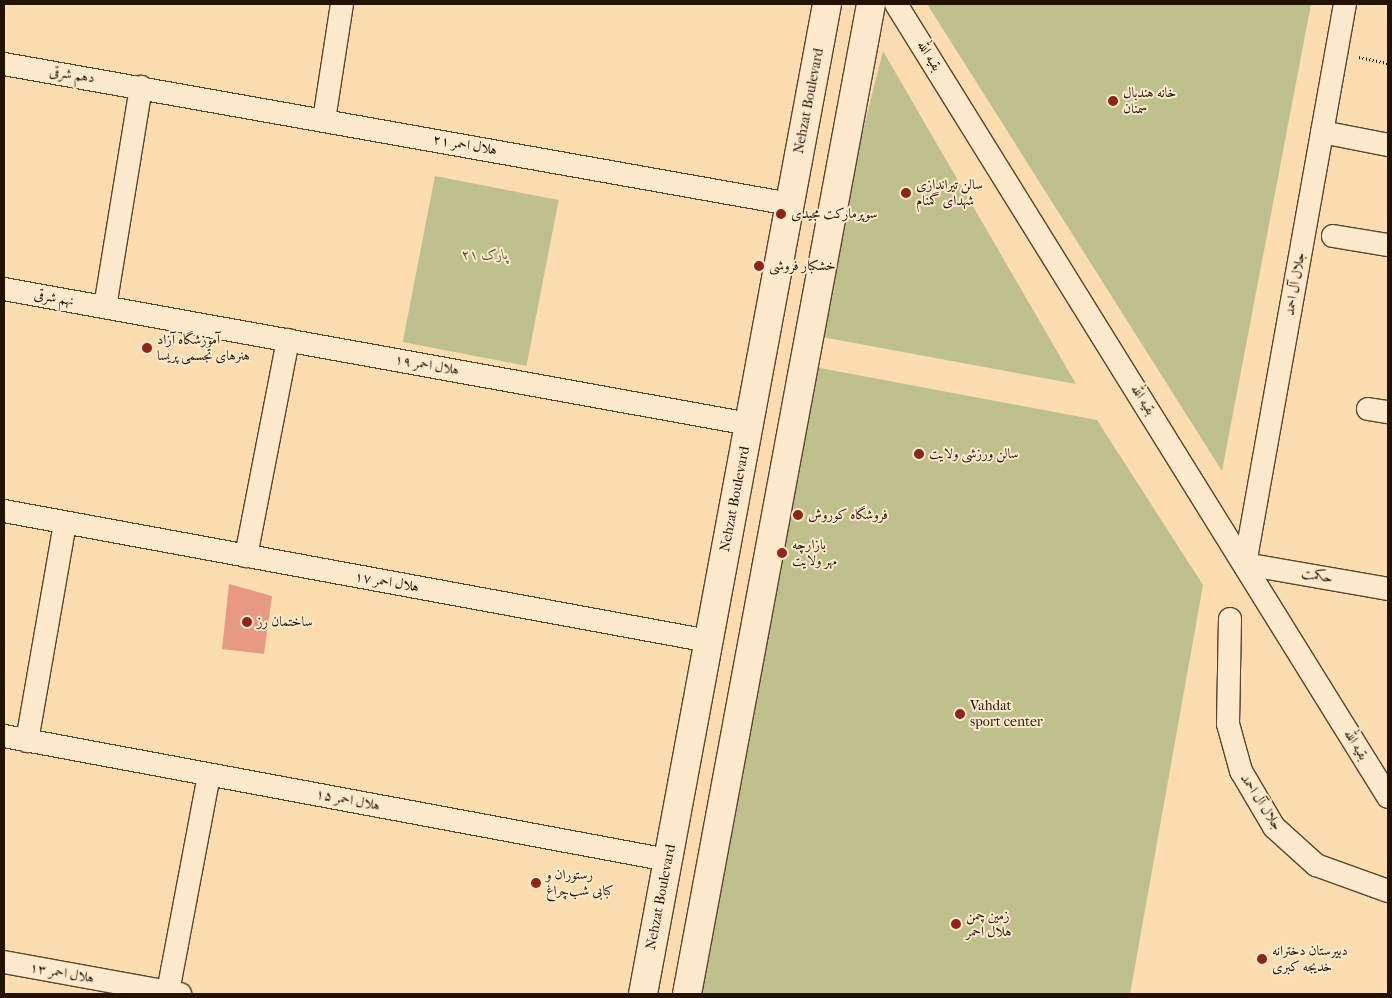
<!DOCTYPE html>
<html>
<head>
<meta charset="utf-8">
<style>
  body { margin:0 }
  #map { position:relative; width:1392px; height:998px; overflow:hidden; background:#fcddb0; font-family:"IM FELL French Canon",Amiri,serif }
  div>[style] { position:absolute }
  .green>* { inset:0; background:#bec18c; transform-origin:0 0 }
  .building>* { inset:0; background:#e89a81 }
  .path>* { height:3px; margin-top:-1.5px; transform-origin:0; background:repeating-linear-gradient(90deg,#241200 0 1px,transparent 0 3.5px) }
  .roads { filter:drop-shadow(1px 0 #5a452c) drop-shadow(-1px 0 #5a452c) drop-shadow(0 1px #5a452c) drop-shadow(0 -1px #5a452c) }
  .minor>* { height:22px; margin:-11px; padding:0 11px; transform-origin:11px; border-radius:11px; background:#fde9cc }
  .secondary>* { height:28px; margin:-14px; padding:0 14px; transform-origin:14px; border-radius:14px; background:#fde9cc }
  .dots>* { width:14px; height:14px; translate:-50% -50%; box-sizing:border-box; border:2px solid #fde9cc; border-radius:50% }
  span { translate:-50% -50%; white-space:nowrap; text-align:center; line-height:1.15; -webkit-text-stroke:4px #fde9cc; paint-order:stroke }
  .street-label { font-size:14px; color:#241200 }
  .poi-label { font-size:14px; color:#241200 }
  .left { translate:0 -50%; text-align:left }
  .park-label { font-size:14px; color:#5a4f31; font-style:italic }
  .frame { position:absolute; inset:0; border:5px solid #241200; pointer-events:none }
</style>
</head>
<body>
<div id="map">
  <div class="green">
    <i style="clip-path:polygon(927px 4px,1311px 4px,1222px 471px)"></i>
    <i style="clip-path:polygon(883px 51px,1076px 384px,811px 335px)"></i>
    <i style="left:435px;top:176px;width:126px;height:169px;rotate:11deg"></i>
    <i style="clip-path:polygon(804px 365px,1097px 420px,1203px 585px,1130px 994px,687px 994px)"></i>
  </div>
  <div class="building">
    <i style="clip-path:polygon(229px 584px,272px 596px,264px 654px,222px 649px)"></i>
  </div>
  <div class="path">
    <i style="left:1359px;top:57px;width:30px;rotate:12deg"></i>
  </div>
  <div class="roads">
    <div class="minor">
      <i style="left:896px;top:4px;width:933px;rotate:58.18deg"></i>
      <i style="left:4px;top:64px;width:798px;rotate:10.1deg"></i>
      <i style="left:324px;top:120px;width:117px;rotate:-81.2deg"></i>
      <i style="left:1322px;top:132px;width:67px;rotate:11.1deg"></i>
      <i style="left:1333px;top:236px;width:56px;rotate:9.3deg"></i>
      <i style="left:4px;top:289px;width:757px;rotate:10.27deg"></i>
      <i style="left:105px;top:307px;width:223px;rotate:-80.7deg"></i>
      <i style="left:1368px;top:409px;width:20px;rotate:9deg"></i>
      <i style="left:4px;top:511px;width:717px;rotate:10.45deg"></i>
      <i style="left:246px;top:556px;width:220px;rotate:-79deg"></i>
      <i style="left:1245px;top:564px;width:569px;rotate:-79.88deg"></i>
      <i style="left:1245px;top:564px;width:145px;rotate:9.9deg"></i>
      <i style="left:1230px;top:619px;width:105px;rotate:91.1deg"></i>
      <i style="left:1228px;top:724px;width:49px;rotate:74.5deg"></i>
      <i style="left:1241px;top:771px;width:65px;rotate:59.5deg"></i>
      <i style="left:1274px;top:827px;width:57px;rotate:42.1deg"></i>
      <i style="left:1316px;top:865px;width:77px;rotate:19.9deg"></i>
      <i style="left:4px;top:736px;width:675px;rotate:10.58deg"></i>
      <i style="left:27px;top:741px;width:221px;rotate:-80.1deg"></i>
      <i style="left:4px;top:962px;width:179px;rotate:10.3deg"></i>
      <i style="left:168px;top:992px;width:221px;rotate:-79.3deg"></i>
    </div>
    <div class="secondary">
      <i style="left:643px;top:994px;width:1007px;rotate:-79.47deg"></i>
      <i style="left:687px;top:994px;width:1007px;rotate:-79.47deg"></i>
    </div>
  </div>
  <div class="dots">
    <i style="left:1113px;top:101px;background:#8f2418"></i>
    <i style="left:906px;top:193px;background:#8f2418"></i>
    <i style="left:781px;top:214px;background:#8f2418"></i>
    <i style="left:759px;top:266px;background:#8f2418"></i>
    <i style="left:147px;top:348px;background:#8f2418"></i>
    <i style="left:919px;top:454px;background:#8f2418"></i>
    <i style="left:798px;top:515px;background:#8f2418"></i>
    <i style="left:782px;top:553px;background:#8f2418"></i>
    <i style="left:247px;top:622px;background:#8f2418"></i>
    <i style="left:960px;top:714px;background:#8f2418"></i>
    <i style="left:536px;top:883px;background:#8f2418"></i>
    <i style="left:956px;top:924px;background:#8f2418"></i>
    <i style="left:1262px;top:959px;background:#8f2418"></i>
  </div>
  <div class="street-label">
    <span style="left:929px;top:56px;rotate:58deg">بقیه الله</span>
    <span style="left:72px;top:75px;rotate:9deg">دهم شرقی</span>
    <span style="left:809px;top:101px;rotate:-79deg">Nehzat Boulevard</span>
    <span style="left:465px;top:145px;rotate:10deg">هلال احمر ۲۱</span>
    <span style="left:1295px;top:284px;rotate:-80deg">جلال آل احمد</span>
    <span style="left:54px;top:298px;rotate:10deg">نهم شرقی</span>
    <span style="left:427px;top:365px;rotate:10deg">هلال احمر ۱۹</span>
    <span style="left:1143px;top:400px;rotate:58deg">بقیه الله</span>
    <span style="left:735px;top:499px;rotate:-79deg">Nehzat Boulevard</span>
    <span style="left:1317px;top:576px;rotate:10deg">حکمت</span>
    <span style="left:387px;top:582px;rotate:10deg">هلال احمر ۱۷</span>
    <span style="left:1356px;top:745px;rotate:59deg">بقیه الله</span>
    <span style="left:348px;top:800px;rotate:11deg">هلال احمر ۱۵</span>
    <span style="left:1261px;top:802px;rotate:57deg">جلال آل احمد</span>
    <span style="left:661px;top:897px;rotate:-79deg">Nehzat Boulevard</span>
    <span style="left:62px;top:973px;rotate:10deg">هلال احمر ۱۳</span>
  </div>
  <div class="poi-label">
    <span class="left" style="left:1123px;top:101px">خانه هندبال<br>سمنان</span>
    <span class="left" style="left:916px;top:193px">سالن تیراندازی<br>شهدای گمنام</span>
    <span class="left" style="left:791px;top:214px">سوپرمارکت مجیدی</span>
    <span class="left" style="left:769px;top:266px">خشکبار فروشی</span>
    <span class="left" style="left:157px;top:348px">آموزشگاه آزاد<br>هنرهای تجسمی پریسا</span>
    <span class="left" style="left:929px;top:454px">سالن ورزشی ولایت</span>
    <span class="left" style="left:808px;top:515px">فروشگاه کوروش</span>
    <span class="left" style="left:792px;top:553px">بازارچه<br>مهر ولایت</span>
    <span class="left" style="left:257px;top:622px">ساختمان رز</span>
    <span class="left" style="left:970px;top:714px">Vahdat<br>sport center</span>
    <span class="left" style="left:546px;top:883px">رستوران و<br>کبابی شب‌چراغ</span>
    <span class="left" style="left:966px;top:924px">زمین چمن<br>هلال احمر</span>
    <span class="left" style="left:1272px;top:959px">دبیرستان دخترانه<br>خدیجه کبری</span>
  </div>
  <div class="park-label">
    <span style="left:485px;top:255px">پارک ۲۱</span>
  </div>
  <div class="frame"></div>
</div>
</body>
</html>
